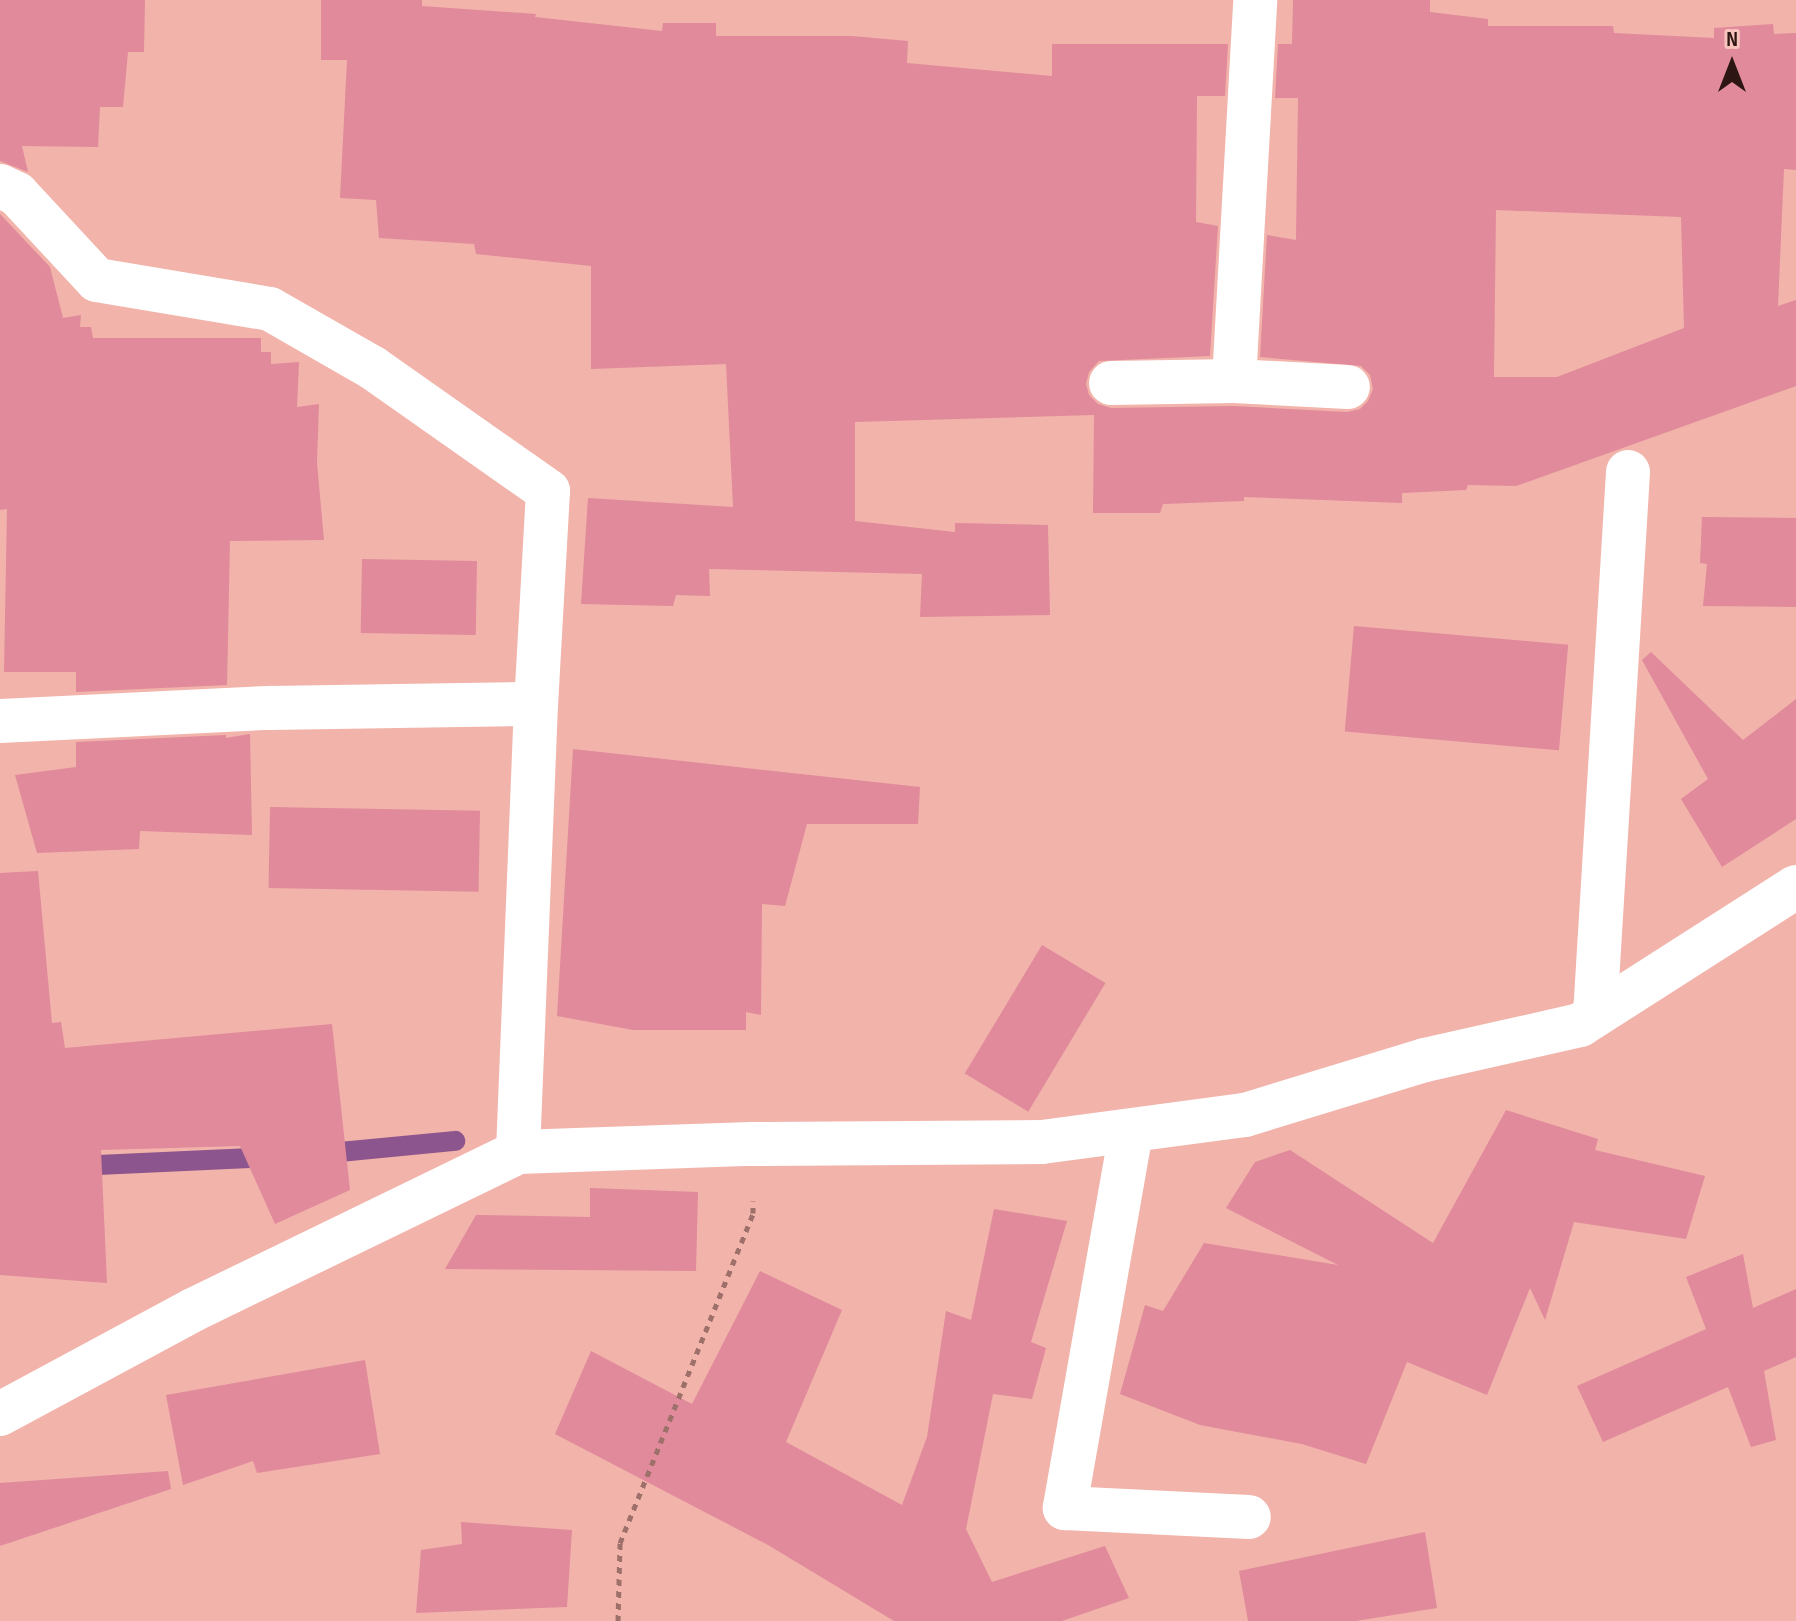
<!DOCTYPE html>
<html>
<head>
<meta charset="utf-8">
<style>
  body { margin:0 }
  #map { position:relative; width:1796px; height:1621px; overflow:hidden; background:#f2b3aa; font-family:"Sofia Sans Condensed",sans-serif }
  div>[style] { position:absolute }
  .stream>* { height:20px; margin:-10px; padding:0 10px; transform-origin:10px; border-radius:10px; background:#8d558d }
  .building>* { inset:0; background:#e08a9b; transform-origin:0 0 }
  .path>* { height:5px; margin-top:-2.5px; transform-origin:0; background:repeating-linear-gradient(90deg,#9e706a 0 6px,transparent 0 12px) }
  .minor>* { height:44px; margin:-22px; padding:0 22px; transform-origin:22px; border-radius:22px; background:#fff }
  span { translate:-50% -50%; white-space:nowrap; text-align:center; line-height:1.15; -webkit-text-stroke:8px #f7c3bc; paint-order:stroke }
  .north { position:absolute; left:1692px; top:24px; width:80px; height:80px; -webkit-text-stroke:6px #f7c3bc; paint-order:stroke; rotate:0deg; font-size:22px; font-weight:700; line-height:32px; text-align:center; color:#2c1512 }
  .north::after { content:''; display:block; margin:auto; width:28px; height:36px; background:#2c1512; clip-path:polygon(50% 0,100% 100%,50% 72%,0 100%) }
</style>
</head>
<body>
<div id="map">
  <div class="stream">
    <i style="left:319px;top:1154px;width:137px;rotate:-5.5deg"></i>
    <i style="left:76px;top:1166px;width:195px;rotate:-2.6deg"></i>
  </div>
  <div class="building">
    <i style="clip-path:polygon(0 0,145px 0,144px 52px,128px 52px,123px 107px,100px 107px,98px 147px,22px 146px,28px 172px,0 161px)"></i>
    <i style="clip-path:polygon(evenodd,321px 0,422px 0,422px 6px,536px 14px,535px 17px,662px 31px,663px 23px,716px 23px,716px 36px,852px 36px,908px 41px,907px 63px,1052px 76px,1052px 44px,1228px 44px,1225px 96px,1197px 96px,1196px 222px,1218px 226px,1210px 356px,1099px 361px,1089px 372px,1086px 384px,1089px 395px,1098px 404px,1111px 408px,1234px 406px,1347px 412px,1360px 409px,1368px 401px,1373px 389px,1370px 375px,1361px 366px,1260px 357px,1267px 235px,1296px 240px,1298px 98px,1275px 98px,1278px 44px,1292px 44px,1293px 0,1430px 0,1430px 12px,1488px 19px,1488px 26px,1613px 26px,1614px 33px,1714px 38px,1714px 28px,1773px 24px,1774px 34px,1796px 33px,1796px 170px,1784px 169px,1778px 306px,1796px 300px,1796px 386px,1516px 486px,1468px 485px,1466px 490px,1402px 493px,1402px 503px,1244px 497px,1244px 501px,1163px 504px,1160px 513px,1093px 513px,1094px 415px,855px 422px,855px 521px,955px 532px,955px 523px,1048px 525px,1050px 615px,920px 617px,922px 574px,709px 569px,710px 596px,676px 595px,673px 606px,581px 604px,588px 498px,733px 507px,726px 364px,591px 369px,591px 266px,476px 254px,474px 244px,379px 238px,376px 200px,340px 198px,347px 60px,321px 60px,321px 0,1496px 210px,1681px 217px,1684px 328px,1557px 377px,1494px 377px,1496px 210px)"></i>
    <i style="clip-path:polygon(0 214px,50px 267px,63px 318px,81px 315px,80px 327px,91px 327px,93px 338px,261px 338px,261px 352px,271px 352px,271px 364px,299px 362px,297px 407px,319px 404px,317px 463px,324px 540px,230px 541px,227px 685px,76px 692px,76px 672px,4px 672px,7px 509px,0 510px)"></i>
    <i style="clip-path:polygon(1702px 517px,1796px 518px,1796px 607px,1703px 606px,1707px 564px,1700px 563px)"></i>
    <i style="left:362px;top:559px;width:115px;height:74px;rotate:1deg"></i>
    <i style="left:1354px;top:626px;width:215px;height:106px;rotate:5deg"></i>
    <i style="clip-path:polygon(1651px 652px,1743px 740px,1796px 699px,1796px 819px,1722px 867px,1681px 799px,1708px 779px,1642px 660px)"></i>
    <i style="clip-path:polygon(250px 734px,252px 835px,140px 831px,139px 849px,37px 853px,15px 775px,76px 767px,76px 742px,226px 735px,226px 738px)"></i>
    <i style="clip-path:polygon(573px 749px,920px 787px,918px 824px,807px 824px,785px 906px,762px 904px,761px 1015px,746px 1012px,746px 1030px,633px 1030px,557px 1016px)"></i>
    <i style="left:270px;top:807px;width:210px;height:81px;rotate:1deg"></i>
    <i style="clip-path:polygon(38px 871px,52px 1023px,61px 1022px,65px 1048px,332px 1024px,350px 1190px,275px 1224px,240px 1146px,101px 1150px,107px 1283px,0 1275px,0 873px)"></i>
    <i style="left:1042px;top:945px;width:74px;height:150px;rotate:31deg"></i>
    <i style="clip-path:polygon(1506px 1110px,1598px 1139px,1595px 1150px,1705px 1176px,1686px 1239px,1574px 1222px,1545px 1320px,1530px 1288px,1487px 1395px,1407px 1362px,1366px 1464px,1302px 1444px,1200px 1425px,1120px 1394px,1145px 1305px,1163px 1311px,1204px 1243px,1338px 1265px,1226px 1208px,1255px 1162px,1290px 1150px,1433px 1243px)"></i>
    <i style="clip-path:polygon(590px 1188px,698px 1192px,696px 1271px,445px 1269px,476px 1215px,590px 1217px)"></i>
    <i style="clip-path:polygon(994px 1209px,1067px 1221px,1031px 1342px,1046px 1348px,1032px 1399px,993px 1394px,966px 1529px,992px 1582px,1105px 1546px,1129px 1598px,1062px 1621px,894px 1621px,768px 1545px,555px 1434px,591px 1351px,692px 1404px,760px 1271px,842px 1310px,786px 1442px,902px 1505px,927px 1437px,946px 1311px,971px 1320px)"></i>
    <i style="clip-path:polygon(1743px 1254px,1753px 1308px,1796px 1289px,1796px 1357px,1764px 1371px,1776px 1440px,1751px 1447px,1728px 1387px,1603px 1442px,1577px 1386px,1706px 1329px,1686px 1277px)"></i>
    <i style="clip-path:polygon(365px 1360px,380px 1454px,257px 1473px,253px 1461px,183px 1485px,166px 1395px)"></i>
    <i style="clip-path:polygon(168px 1471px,171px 1489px,0 1546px,0 1483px)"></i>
    <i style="clip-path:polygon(461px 1522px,572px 1530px,567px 1607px,416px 1613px,421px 1550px,462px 1544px)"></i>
    <i style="clip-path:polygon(1425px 1532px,1437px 1608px,1356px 1621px,1248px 1621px,1239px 1571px)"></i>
  </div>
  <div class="path">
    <i style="left:618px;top:1621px;width:78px;rotate:-88.5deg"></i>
    <i style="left:620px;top:1543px;width:356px;rotate:-68deg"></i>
    <i style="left:753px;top:1213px;width:12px;rotate:-90deg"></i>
  </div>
  <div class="minor">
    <i style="left:0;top:186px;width:19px;rotate:25deg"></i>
    <i style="left:17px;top:194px;width:117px;rotate:47.1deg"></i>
    <i style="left:97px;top:280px;width:175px;rotate:9.5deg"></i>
    <i style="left:270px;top:309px;width:119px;rotate:29.8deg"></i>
    <i style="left:373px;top:368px;width:214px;rotate:35.1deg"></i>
    <i style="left:548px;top:491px;width:213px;rotate:93.2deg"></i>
    <i style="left:1234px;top:381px;width:114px;rotate:3deg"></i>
    <i style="left:1111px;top:383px;width:123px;rotate:-0.9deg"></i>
    <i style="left:1234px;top:381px;width:382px;rotate:-86.8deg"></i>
    <i style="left:0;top:721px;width:269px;rotate:-2.8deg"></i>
    <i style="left:269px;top:708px;width:267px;rotate:-0.9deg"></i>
    <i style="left:536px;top:704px;width:448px;rotate:92.3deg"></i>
    <i style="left:1595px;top:1015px;width:544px;rotate:-86.52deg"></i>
    <i style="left:1131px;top:1132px;width:382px;rotate:100deg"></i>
    <i style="left:1065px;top:1508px;width:184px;rotate:2.8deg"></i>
    <i style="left:0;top:1414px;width:219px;rotate:-28.3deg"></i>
    <i style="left:193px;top:1310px;width:361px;rotate:-25.9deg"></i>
    <i style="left:518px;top:1152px;width:233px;rotate:-2deg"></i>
    <i style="left:751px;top:1144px;width:291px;rotate:-0.4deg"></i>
    <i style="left:1042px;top:1142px;width:205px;rotate:-7.6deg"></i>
    <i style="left:1245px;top:1115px;width:188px;rotate:-17deg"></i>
    <i style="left:1425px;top:1060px;width:159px;rotate:-12.7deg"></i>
    <i style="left:1580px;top:1025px;width:256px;rotate:-32.6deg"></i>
  </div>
  <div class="north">N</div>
</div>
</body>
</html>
